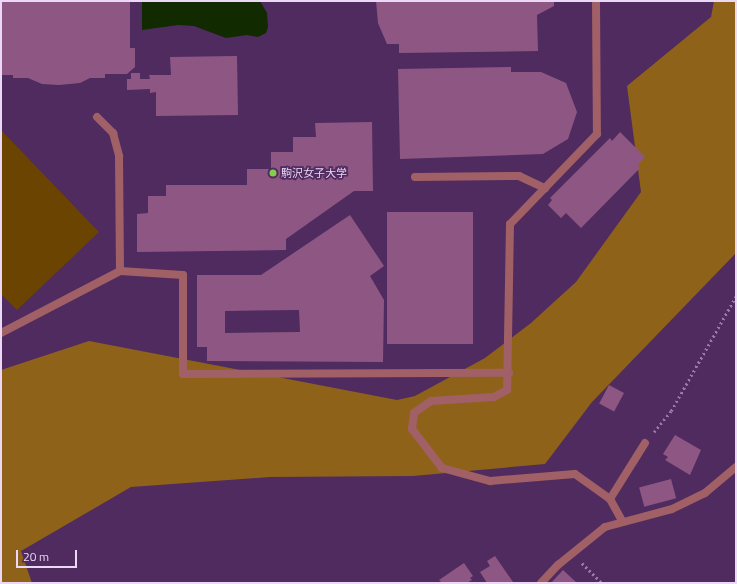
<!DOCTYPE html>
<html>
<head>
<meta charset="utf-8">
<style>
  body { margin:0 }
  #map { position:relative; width:737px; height:584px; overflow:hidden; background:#4f2b5f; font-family:"Titillium Web","Noto Sans JP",sans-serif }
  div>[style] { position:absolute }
  .green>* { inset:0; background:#6a4400 }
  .forest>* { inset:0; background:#8f621a }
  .water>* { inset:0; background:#112a00 }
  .building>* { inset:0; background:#8e5783; transform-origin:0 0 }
  .path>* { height:2.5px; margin-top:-1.25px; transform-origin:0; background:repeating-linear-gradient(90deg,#987ba6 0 2px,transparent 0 5px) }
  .service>* { height:8px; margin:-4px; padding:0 4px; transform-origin:4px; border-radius:4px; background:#a16066 }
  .minor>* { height:8px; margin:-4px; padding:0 4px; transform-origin:4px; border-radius:4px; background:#a16066 }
  .dots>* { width:11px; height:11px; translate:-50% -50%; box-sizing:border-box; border:2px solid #4f2b5f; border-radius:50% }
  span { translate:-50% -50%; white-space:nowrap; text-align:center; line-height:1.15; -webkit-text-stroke:3.5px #4f2b5f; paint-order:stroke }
  .poi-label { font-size:11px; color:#ebd7f6 }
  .left { translate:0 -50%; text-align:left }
  .frame { position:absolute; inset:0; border:2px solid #ebd7f6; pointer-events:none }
  .scale { position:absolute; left:16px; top:550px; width:61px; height:18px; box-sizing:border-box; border:2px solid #ebd7f6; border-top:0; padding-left:5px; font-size:12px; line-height:14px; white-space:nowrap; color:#ebd7f6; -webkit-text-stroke:3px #4f2b5f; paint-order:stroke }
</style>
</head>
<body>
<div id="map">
  <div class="green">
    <i style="clip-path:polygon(1px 130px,99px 232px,17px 310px,1px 294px)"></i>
  </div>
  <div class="forest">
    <i style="clip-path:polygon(714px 1px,736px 1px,736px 253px,592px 402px,545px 464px,413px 476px,270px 477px,131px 487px,21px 551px,32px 583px,1px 583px,1px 370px,89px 341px,397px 400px,415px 396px,485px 358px,531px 323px,576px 282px,641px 192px,627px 86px,711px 17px)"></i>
  </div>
  <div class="water">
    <i style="clip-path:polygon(142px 1px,260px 1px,267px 13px,268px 27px,266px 33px,258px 37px,247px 35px,226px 38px,194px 26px,178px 25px,142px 30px)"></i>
  </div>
  <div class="building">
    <i style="clip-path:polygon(1px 1px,130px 1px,130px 48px,135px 48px,135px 67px,127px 74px,105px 74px,105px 78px,90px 78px,80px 83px,59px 85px,42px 84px,28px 78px,13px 78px,13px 75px,1px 75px)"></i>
    <i style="clip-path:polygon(376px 1px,554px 1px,554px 6px,537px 15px,538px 51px,399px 53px,399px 44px,387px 44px,378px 23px)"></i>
    <i style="clip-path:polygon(237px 56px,238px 115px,156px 116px,156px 92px,150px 93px,150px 89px,127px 90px,127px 79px,131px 79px,131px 73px,140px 73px,140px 79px,150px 79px,149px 75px,171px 75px,170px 57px)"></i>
    <i style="clip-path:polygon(511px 67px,511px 72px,541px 72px,566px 83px,577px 112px,568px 139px,543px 154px,400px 159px,398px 69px)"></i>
    <i style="clip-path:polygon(372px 122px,373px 191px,354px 191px,286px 239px,286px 250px,137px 252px,137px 214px,148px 213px,148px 196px,166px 196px,166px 185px,247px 185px,247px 169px,271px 169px,271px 152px,293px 152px,293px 137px,316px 137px,315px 123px)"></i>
    <i style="clip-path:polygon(620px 132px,645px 157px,638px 165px,640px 168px,581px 228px,566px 213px,561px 218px,548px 205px,552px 200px,550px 198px,610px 138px,612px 141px)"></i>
    <i style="left:473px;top:212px;width:132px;height:86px;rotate:90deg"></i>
    <i style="clip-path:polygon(evenodd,350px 215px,384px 266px,370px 276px,384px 300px,383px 362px,207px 361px,207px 347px,197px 347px,197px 275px,261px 275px,350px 215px,299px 310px,300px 332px,225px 333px,225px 311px,299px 310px)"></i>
    <i style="left:609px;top:385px;width:17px;height:21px;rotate:28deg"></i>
    <i style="clip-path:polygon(675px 435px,701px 450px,690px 475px,665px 460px,668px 457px,663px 454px)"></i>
    <i style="left:671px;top:479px;width:20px;height:33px;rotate:75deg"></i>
    <i style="clip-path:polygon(495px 556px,513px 582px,511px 583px,487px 583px,480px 572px,490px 566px,487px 561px)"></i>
    <i style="clip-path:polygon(464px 563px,473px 576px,470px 578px,472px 580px,467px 583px,442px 583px,439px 580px)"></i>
    <i style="clip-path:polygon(563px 570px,577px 583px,551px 583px)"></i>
  </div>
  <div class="path">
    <i style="left:654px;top:432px;width:27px;rotate:-51deg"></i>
    <i style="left:671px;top:411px;width:132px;rotate:-60.5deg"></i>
    <i style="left:582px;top:563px;width:28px;rotate:45deg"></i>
  </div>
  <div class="service">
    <i style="left:97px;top:117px;width:23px;rotate:45deg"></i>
    <i style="left:113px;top:133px;width:24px;rotate:75deg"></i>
    <i style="left:119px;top:156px;width:115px;rotate:89.5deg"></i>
    <i style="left:415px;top:177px;width:104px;rotate:-0.6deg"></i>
    <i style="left:519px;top:176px;width:29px;rotate:25deg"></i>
    <i style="left:1px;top:333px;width:134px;rotate:-27.5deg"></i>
    <i style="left:120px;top:271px;width:63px;rotate:3.6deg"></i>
    <i style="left:183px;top:275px;width:99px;rotate:90deg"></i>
    <i style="left:183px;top:374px;width:326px;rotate:-0.2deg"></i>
  </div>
  <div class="minor">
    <i style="left:596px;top:1px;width:133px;rotate:89.6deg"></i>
    <i style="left:597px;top:134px;width:125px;rotate:134deg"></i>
    <i style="left:510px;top:224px;width:166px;rotate:91deg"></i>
    <i style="left:507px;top:390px;width:15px;rotate:152deg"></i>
    <i style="left:494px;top:397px;width:63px;rotate:176.4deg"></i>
    <i style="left:431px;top:401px;width:21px;rotate:145deg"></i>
    <i style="left:414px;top:413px;width:16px;rotate:97deg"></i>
    <i style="left:412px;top:429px;width:49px;rotate:52.4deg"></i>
    <i style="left:442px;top:468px;width:50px;rotate:15.2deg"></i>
    <i style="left:490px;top:481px;width:85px;rotate:-4.7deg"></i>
    <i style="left:575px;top:474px;width:43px;rotate:35.5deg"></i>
    <i style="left:610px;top:499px;width:26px;rotate:61deg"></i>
    <i style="left:610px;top:499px;width:66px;rotate:-58deg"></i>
    <i style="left:541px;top:583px;width:25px;rotate:-47deg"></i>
    <i style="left:558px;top:565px;width:60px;rotate:-39deg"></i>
    <i style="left:605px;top:527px;width:69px;rotate:-15deg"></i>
    <i style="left:672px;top:509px;width:37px;rotate:-26deg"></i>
    <i style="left:705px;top:493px;width:40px;rotate:-40deg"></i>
  </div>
  <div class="dots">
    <i style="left:273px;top:173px;background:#84cf4d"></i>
  </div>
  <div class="poi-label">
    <span class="left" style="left:281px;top:173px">駒沢女子大学</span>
  </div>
  <div class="frame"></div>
  <div class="scale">20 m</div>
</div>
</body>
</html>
